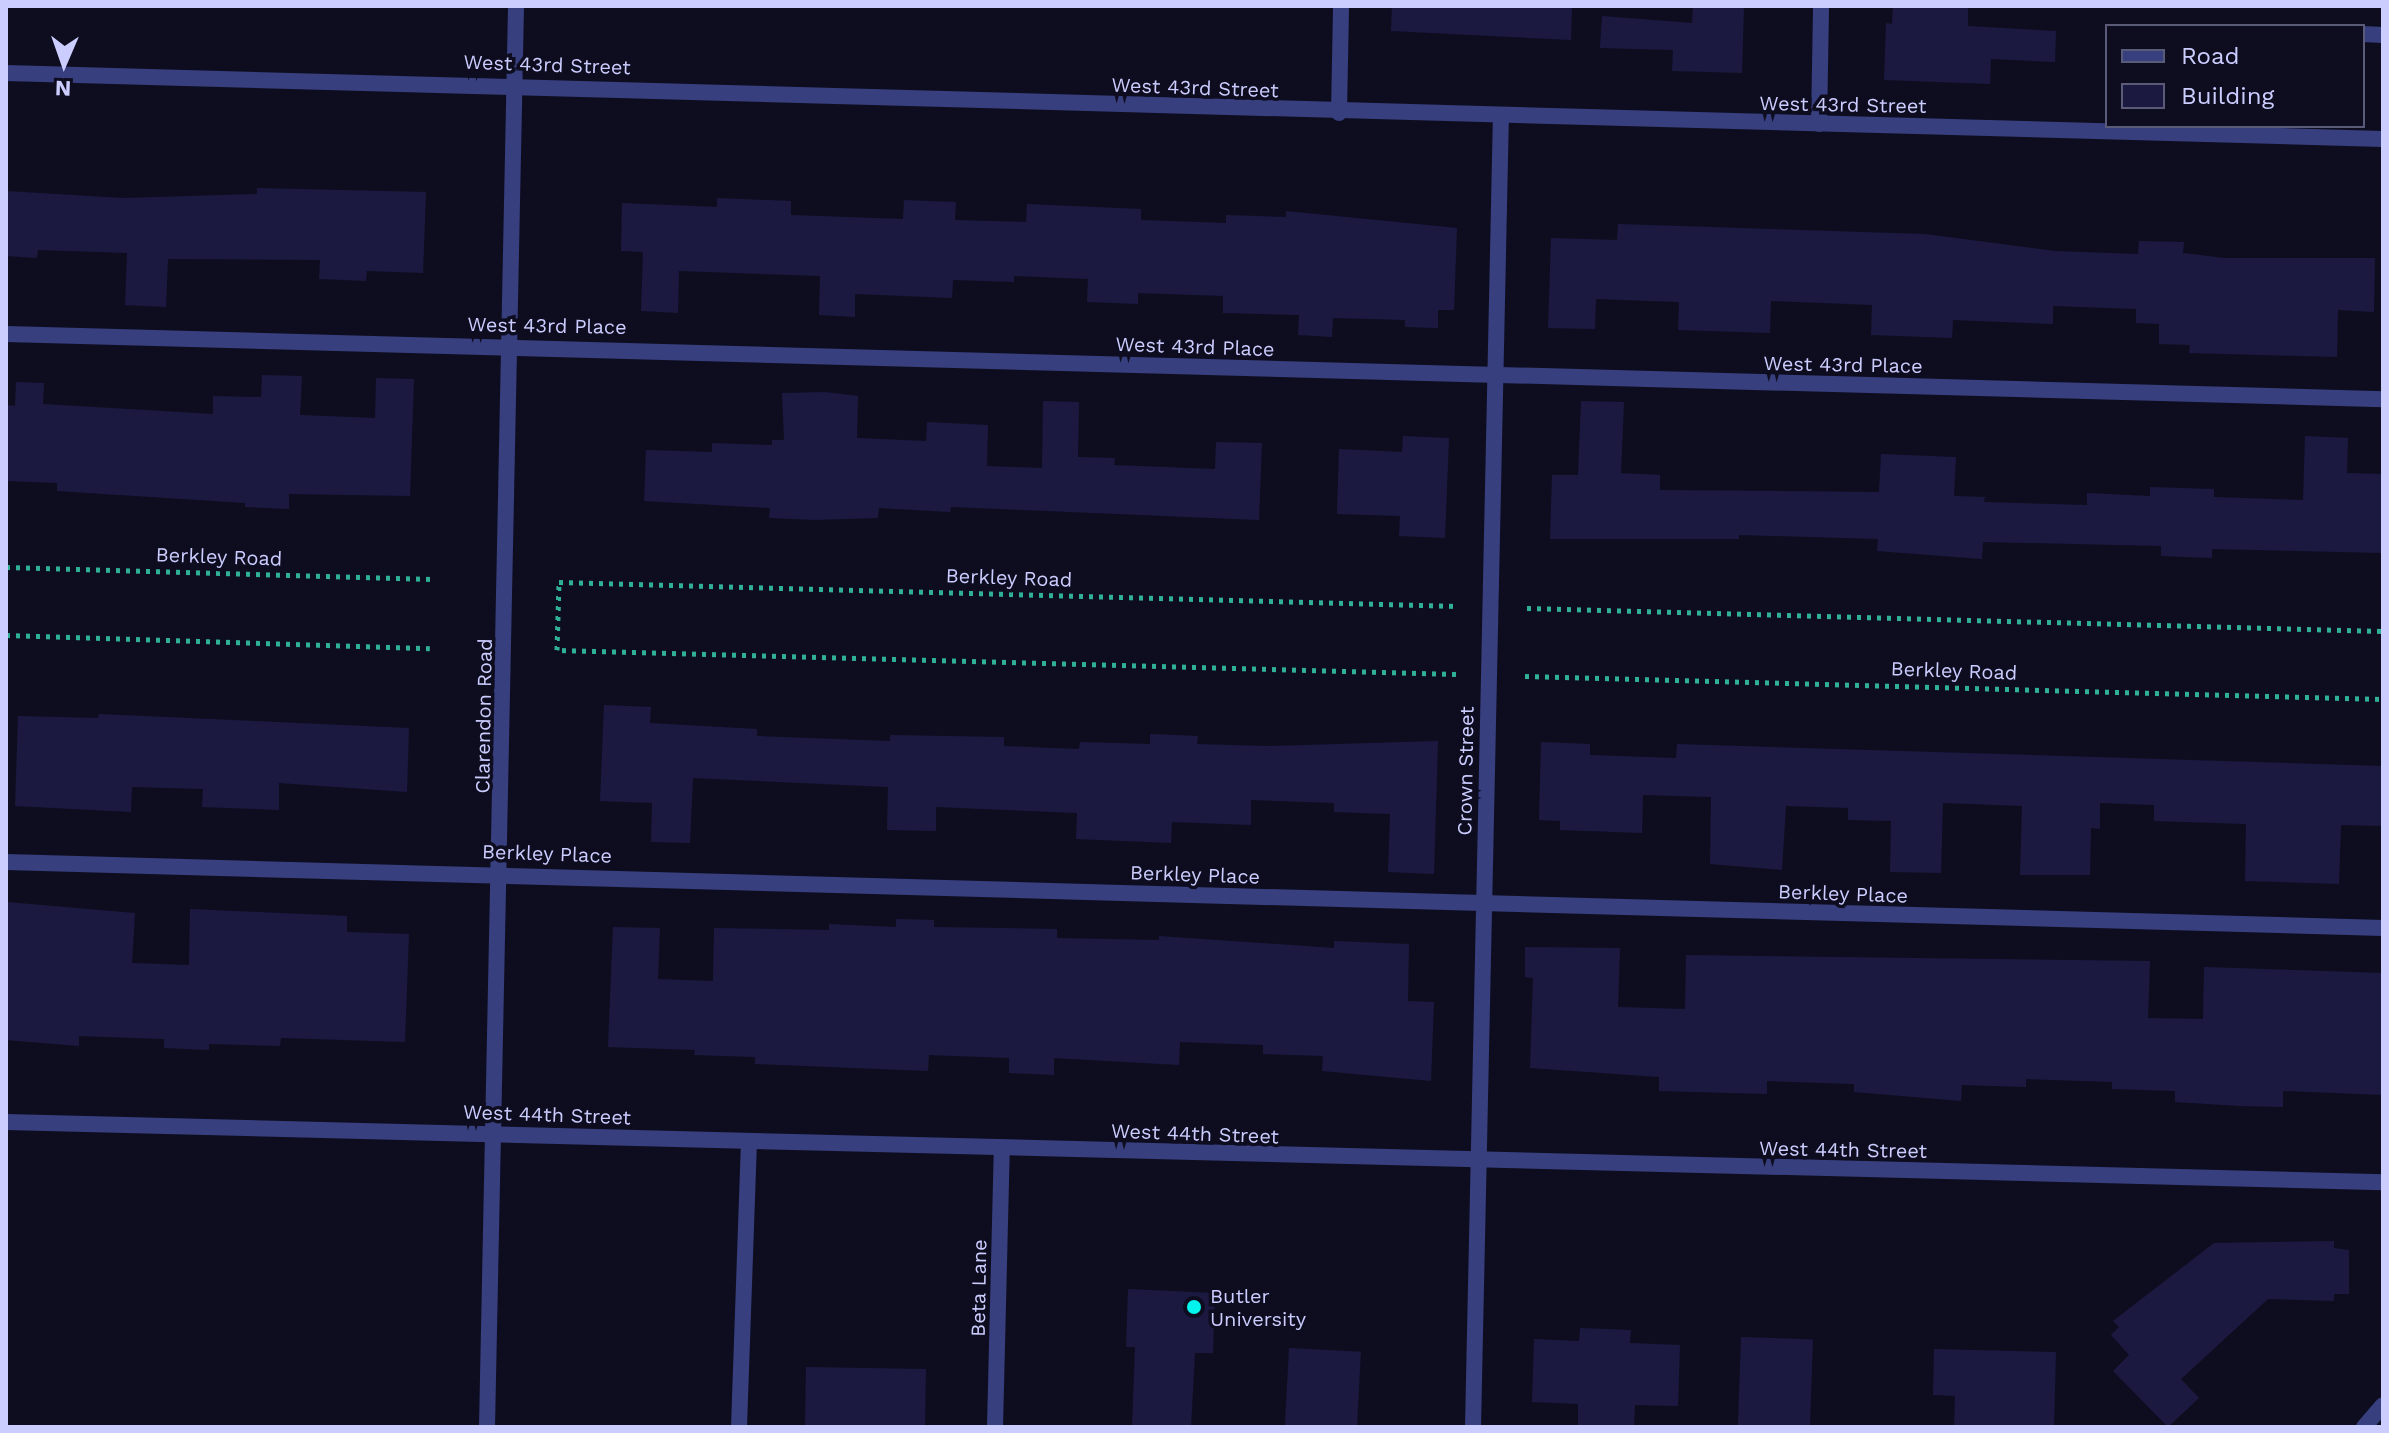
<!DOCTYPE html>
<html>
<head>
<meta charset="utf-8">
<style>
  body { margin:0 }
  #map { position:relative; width:2389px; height:1433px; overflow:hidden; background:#0e0d20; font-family:"Work Sans",sans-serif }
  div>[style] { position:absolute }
  .building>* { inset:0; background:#1c1941; transform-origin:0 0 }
  .path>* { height:5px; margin-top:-2.5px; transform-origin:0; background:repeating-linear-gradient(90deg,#2fb097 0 4px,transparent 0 10px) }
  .service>* { height:16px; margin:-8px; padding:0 8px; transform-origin:8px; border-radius:8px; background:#383f7f }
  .minor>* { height:16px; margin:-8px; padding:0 8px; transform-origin:8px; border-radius:8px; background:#383f7f }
  .tertiary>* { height:16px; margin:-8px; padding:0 8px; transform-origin:8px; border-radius:8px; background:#383f7f }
  .dots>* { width:22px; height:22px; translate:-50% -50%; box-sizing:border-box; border:4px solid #0e0d20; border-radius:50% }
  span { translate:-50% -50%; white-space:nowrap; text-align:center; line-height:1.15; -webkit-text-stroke:7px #0e0d20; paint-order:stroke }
  .street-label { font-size:20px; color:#cccdff }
  .poi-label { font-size:20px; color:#cccdff }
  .left { translate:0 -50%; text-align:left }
  .frame { position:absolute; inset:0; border:8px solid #cccdff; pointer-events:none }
  .legend { position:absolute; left:2105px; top:24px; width:260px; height:104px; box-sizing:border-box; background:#0e0d20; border:2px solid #5a5a79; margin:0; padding:10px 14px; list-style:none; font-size:24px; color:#cccdff }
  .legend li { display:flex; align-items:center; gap:16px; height:40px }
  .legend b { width:40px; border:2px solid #5a5a79 }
  .north { position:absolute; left:24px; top:24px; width:80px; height:80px; -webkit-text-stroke:6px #0e0d20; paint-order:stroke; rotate:182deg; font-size:22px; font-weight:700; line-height:32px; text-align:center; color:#cccdff }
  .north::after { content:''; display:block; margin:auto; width:28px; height:36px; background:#cccdff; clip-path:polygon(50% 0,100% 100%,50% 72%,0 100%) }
</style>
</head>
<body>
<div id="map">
  <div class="building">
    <i style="clip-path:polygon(1392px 6px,1572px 6px,1571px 40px,1391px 31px)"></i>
    <i style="clip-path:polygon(1693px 6px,1744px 6px,1742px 73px,1672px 71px,1673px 50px,1600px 48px,1602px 16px,1692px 23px)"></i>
    <i style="clip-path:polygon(1893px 6px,1968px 6px,1968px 26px,2056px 31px,2055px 62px,1991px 59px,1990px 84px,1884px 80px,1886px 23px,1892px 24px)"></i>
    <i style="clip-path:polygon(257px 188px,426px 192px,423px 273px,367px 271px,366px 281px,319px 279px,320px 260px,168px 259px,166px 307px,125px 305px,127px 253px,38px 250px,37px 258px,6px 256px,6px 191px,123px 198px,257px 194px)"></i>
    <i style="clip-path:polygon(717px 198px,791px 201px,791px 215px,903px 219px,904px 200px,956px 202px,955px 220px,1026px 222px,1027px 204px,1141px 209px,1141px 220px,1226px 223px,1226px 215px,1286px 217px,1286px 211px,1457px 228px,1454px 310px,1438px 310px,1438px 328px,1405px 327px,1405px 320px,1333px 318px,1332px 337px,1298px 335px,1299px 315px,1223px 313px,1223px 296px,1138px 293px,1138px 304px,1087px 302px,1088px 279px,1014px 276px,1014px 282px,953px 280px,952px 298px,855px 294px,855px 317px,819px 315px,820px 276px,679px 271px,678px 313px,641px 311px,643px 252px,621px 251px,622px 203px,717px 207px)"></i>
    <i style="clip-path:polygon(1618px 224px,1925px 234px,2054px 251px,2138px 254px,2139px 241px,2184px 242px,2183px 253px,2224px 258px,2375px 258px,2374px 312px,2338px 310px,2337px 357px,2189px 353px,2190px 345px,2159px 344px,2159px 324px,2136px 323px,2136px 309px,2053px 306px,2053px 324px,1953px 320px,1952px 338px,1871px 335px,1872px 305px,1771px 301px,1770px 333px,1678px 330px,1679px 302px,1596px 299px,1595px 329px,1548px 328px,1551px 238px,1617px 240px)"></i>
    <i style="clip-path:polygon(262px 375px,302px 376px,300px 415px,375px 418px,376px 378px,414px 379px,410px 496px,289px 494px,289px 509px,245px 507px,245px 503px,57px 491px,57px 483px,6px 481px,6px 405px,15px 406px,16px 382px,44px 383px,43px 404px,213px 414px,213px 396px,261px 397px)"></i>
    <i style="clip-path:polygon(825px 392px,858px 396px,857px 438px,926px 441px,927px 422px,988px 425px,987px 466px,1042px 468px,1043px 401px,1079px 402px,1078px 457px,1115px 458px,1114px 465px,1215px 469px,1216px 442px,1262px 443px,1259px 520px,951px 507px,950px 512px,879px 508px,878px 518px,815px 520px,769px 518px,770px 508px,644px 501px,646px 450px,712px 452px,712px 443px,772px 445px,772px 440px,784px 440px,782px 393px)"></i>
    <i style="clip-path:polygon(1581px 401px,1624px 402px,1621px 473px,1660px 475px,1660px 490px,1879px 492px,1881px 454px,1956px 457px,1954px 496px,1985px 497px,1984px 502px,2087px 505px,2087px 493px,2150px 496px,2150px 487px,2214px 489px,2214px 497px,2303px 500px,2305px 436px,2348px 438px,2347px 473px,2383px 474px,2383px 553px,2212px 549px,2212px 558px,2161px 556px,2161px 546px,1983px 542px,1982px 559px,1877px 551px,1878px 539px,1739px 535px,1739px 539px,1550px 539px,1552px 475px,1578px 475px)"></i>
    <i style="clip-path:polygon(1403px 436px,1449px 438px,1445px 538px,1399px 536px,1400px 516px,1337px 514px,1339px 449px,1402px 452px)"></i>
    <i style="clip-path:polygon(604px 705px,651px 707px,650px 723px,757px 729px,757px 736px,890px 741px,890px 735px,1004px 737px,1004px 746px,1079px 749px,1080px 742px,1150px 744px,1150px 734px,1198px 736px,1197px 744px,1267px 746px,1438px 741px,1434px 874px,1388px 872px,1390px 814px,1334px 812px,1334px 803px,1251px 800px,1251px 825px,1172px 822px,1171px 843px,1076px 839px,1077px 813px,936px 807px,936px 831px,887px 830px,888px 787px,693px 778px,690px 843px,651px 842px,652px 803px,600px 801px)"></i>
    <i style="clip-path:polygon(99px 714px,409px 728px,407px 792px,279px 783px,279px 810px,202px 807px,203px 789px,132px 787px,131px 812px,15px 806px,18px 716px,98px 718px)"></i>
    <i style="clip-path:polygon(1541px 742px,1590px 744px,1590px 755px,1676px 758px,1677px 744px,2383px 766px,2383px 826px,2341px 825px,2339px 884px,2245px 881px,2246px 824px,2154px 821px,2154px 805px,2100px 803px,2100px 829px,2091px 828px,2090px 875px,2020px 875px,2022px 806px,1943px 803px,1941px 873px,1890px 872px,1891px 821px,1848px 820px,1848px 808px,1786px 806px,1782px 870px,1710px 864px,1711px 797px,1643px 795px,1642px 833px,1560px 830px,1560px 821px,1539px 820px)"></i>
    <i style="clip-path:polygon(6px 902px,135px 913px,132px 963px,189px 965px,190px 909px,347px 916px,347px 932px,409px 934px,405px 1042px,281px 1038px,280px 1046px,209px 1044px,209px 1050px,164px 1048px,164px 1039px,79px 1036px,79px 1046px,6px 1040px)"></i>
    <i style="clip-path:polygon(896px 919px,934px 920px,934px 927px,1057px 929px,1057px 938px,1159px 940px,1159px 936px,1334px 948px,1334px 941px,1409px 944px,1408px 1001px,1434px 1002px,1431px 1081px,1322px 1071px,1323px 1056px,1263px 1054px,1263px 1045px,1180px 1042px,1179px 1065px,1054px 1058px,1054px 1075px,1009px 1073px,1009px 1058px,929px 1055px,928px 1071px,755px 1064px,755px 1057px,694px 1055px,695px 1050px,608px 1047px,613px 927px,660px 928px,658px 979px,713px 981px,714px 928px,829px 930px,829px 924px,896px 927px)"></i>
    <i style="clip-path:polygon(1525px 947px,1620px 948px,1618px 1007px,1685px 1009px,1686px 955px,2150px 961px,2148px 1018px,2203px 1019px,2204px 967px,2383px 973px,2383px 1095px,2283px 1091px,2283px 1107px,2240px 1106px,2175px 1102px,2175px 1091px,2112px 1089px,2112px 1082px,2026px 1079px,2026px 1087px,1962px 1085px,1961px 1101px,1854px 1092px,1854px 1084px,1767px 1081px,1767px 1094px,1659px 1091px,1659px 1077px,1530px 1068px,1533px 978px,1525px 977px)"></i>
    <i style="clip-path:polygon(2334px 1241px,2334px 1248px,2349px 1250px,2349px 1294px,2334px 1294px,2334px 1301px,2268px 1299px,2181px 1379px,2199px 1398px,2168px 1427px,2113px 1371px,2129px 1355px,2111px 1335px,2119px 1327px,2113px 1321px,2214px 1243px)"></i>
    <i style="clip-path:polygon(1128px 1289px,1215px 1293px,1213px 1353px,1195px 1353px,1191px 1427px,1132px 1427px,1135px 1347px,1126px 1347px)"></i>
    <i style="clip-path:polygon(1580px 1328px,1631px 1330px,1630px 1343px,1680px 1345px,1678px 1406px,1635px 1405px,1634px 1427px,1578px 1427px,1578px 1404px,1532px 1402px,1534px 1339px,1579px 1341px)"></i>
    <i style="left:1741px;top:1337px;width:72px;height:90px;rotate:2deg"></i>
    <i style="left:1289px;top:1348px;width:72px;height:79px;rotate:3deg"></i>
    <i style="clip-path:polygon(1934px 1349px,2056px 1352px,2054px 1427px,1954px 1427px,1955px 1396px,1933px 1395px)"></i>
    <i style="left:806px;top:1367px;width:120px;height:60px;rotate:1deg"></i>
  </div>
  <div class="path">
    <i style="left:6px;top:567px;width:426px;rotate:1.6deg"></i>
    <i style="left:1527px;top:608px;width:856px;rotate:1.54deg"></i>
    <i style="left:6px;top:635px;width:424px;rotate:1.8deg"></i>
    <i style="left:1456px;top:674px;width:899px;rotate:-178.47deg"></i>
    <i style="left:557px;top:650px;width:68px;rotate:-88.3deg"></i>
    <i style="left:559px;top:582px;width:899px;rotate:1.53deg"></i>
    <i style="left:1525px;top:676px;width:858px;rotate:1.54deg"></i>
  </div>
  <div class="service">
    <i style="left:2363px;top:34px;width:20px;rotate:3deg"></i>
    <i style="left:6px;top:334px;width:2378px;rotate:1.57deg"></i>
    <i style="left:6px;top:862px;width:2378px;rotate:1.59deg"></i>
    <i style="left:739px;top:1427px;width:286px;rotate:-88deg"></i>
  </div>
  <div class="minor">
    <i style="left:6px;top:73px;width:2378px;rotate:1.59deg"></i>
    <i style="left:1339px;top:113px;width:107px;rotate:-88.9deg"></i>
    <i style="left:1819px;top:124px;width:118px;rotate:-89deg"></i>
    <i style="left:6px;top:1122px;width:2378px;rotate:1.45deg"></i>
    <i style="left:995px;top:1427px;width:278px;rotate:-88.6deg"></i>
    <i style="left:1473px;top:1427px;width:1311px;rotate:-88.78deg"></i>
  </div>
  <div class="tertiary">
    <i style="left:487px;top:1427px;width:1421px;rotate:-88.83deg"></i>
    <i style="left:2364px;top:1427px;width:29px;rotate:-49deg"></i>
  </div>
  <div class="dots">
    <i style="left:1194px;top:1307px;background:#02f5ec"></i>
  </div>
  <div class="street-label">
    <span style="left:547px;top:65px;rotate:2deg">West 43rd Street</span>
    <span style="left:1195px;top:88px;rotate:2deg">West 43rd Street</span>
    <span style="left:1843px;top:105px;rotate:1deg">West 43rd Street</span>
    <span style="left:547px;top:326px;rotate:1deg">West 43rd Place</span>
    <span style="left:1195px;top:347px;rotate:2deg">West 43rd Place</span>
    <span style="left:1843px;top:365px;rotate:1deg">West 43rd Place</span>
    <span style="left:219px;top:557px;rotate:2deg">Berkley Road</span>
    <span style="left:1009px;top:578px;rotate:2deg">Berkley Road</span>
    <span style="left:1954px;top:671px;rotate:2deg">Berkley Road</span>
    <span style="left:484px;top:716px;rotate:-89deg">Clarendon Road</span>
    <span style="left:1466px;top:771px;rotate:-89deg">Crown Street</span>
    <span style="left:547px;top:854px;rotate:2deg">Berkley Place</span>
    <span style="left:1195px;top:875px;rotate:2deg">Berkley Place</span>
    <span style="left:1843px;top:894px;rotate:2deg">Berkley Place</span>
    <span style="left:547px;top:1115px;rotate:2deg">West 44th Street</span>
    <span style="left:1195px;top:1134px;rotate:2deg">West 44th Street</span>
    <span style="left:1843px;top:1150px;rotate:1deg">West 44th Street</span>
    <span style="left:979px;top:1288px;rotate:-89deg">Beta Lane</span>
  </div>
  <div class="poi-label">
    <span class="left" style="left:1210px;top:1308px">Butler<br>University</span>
  </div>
  <div class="frame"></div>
  <ul class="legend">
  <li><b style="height:10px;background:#383f7f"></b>Road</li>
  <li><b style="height:22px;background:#1c1941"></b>Building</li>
  </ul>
  <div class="north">N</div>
</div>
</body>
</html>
